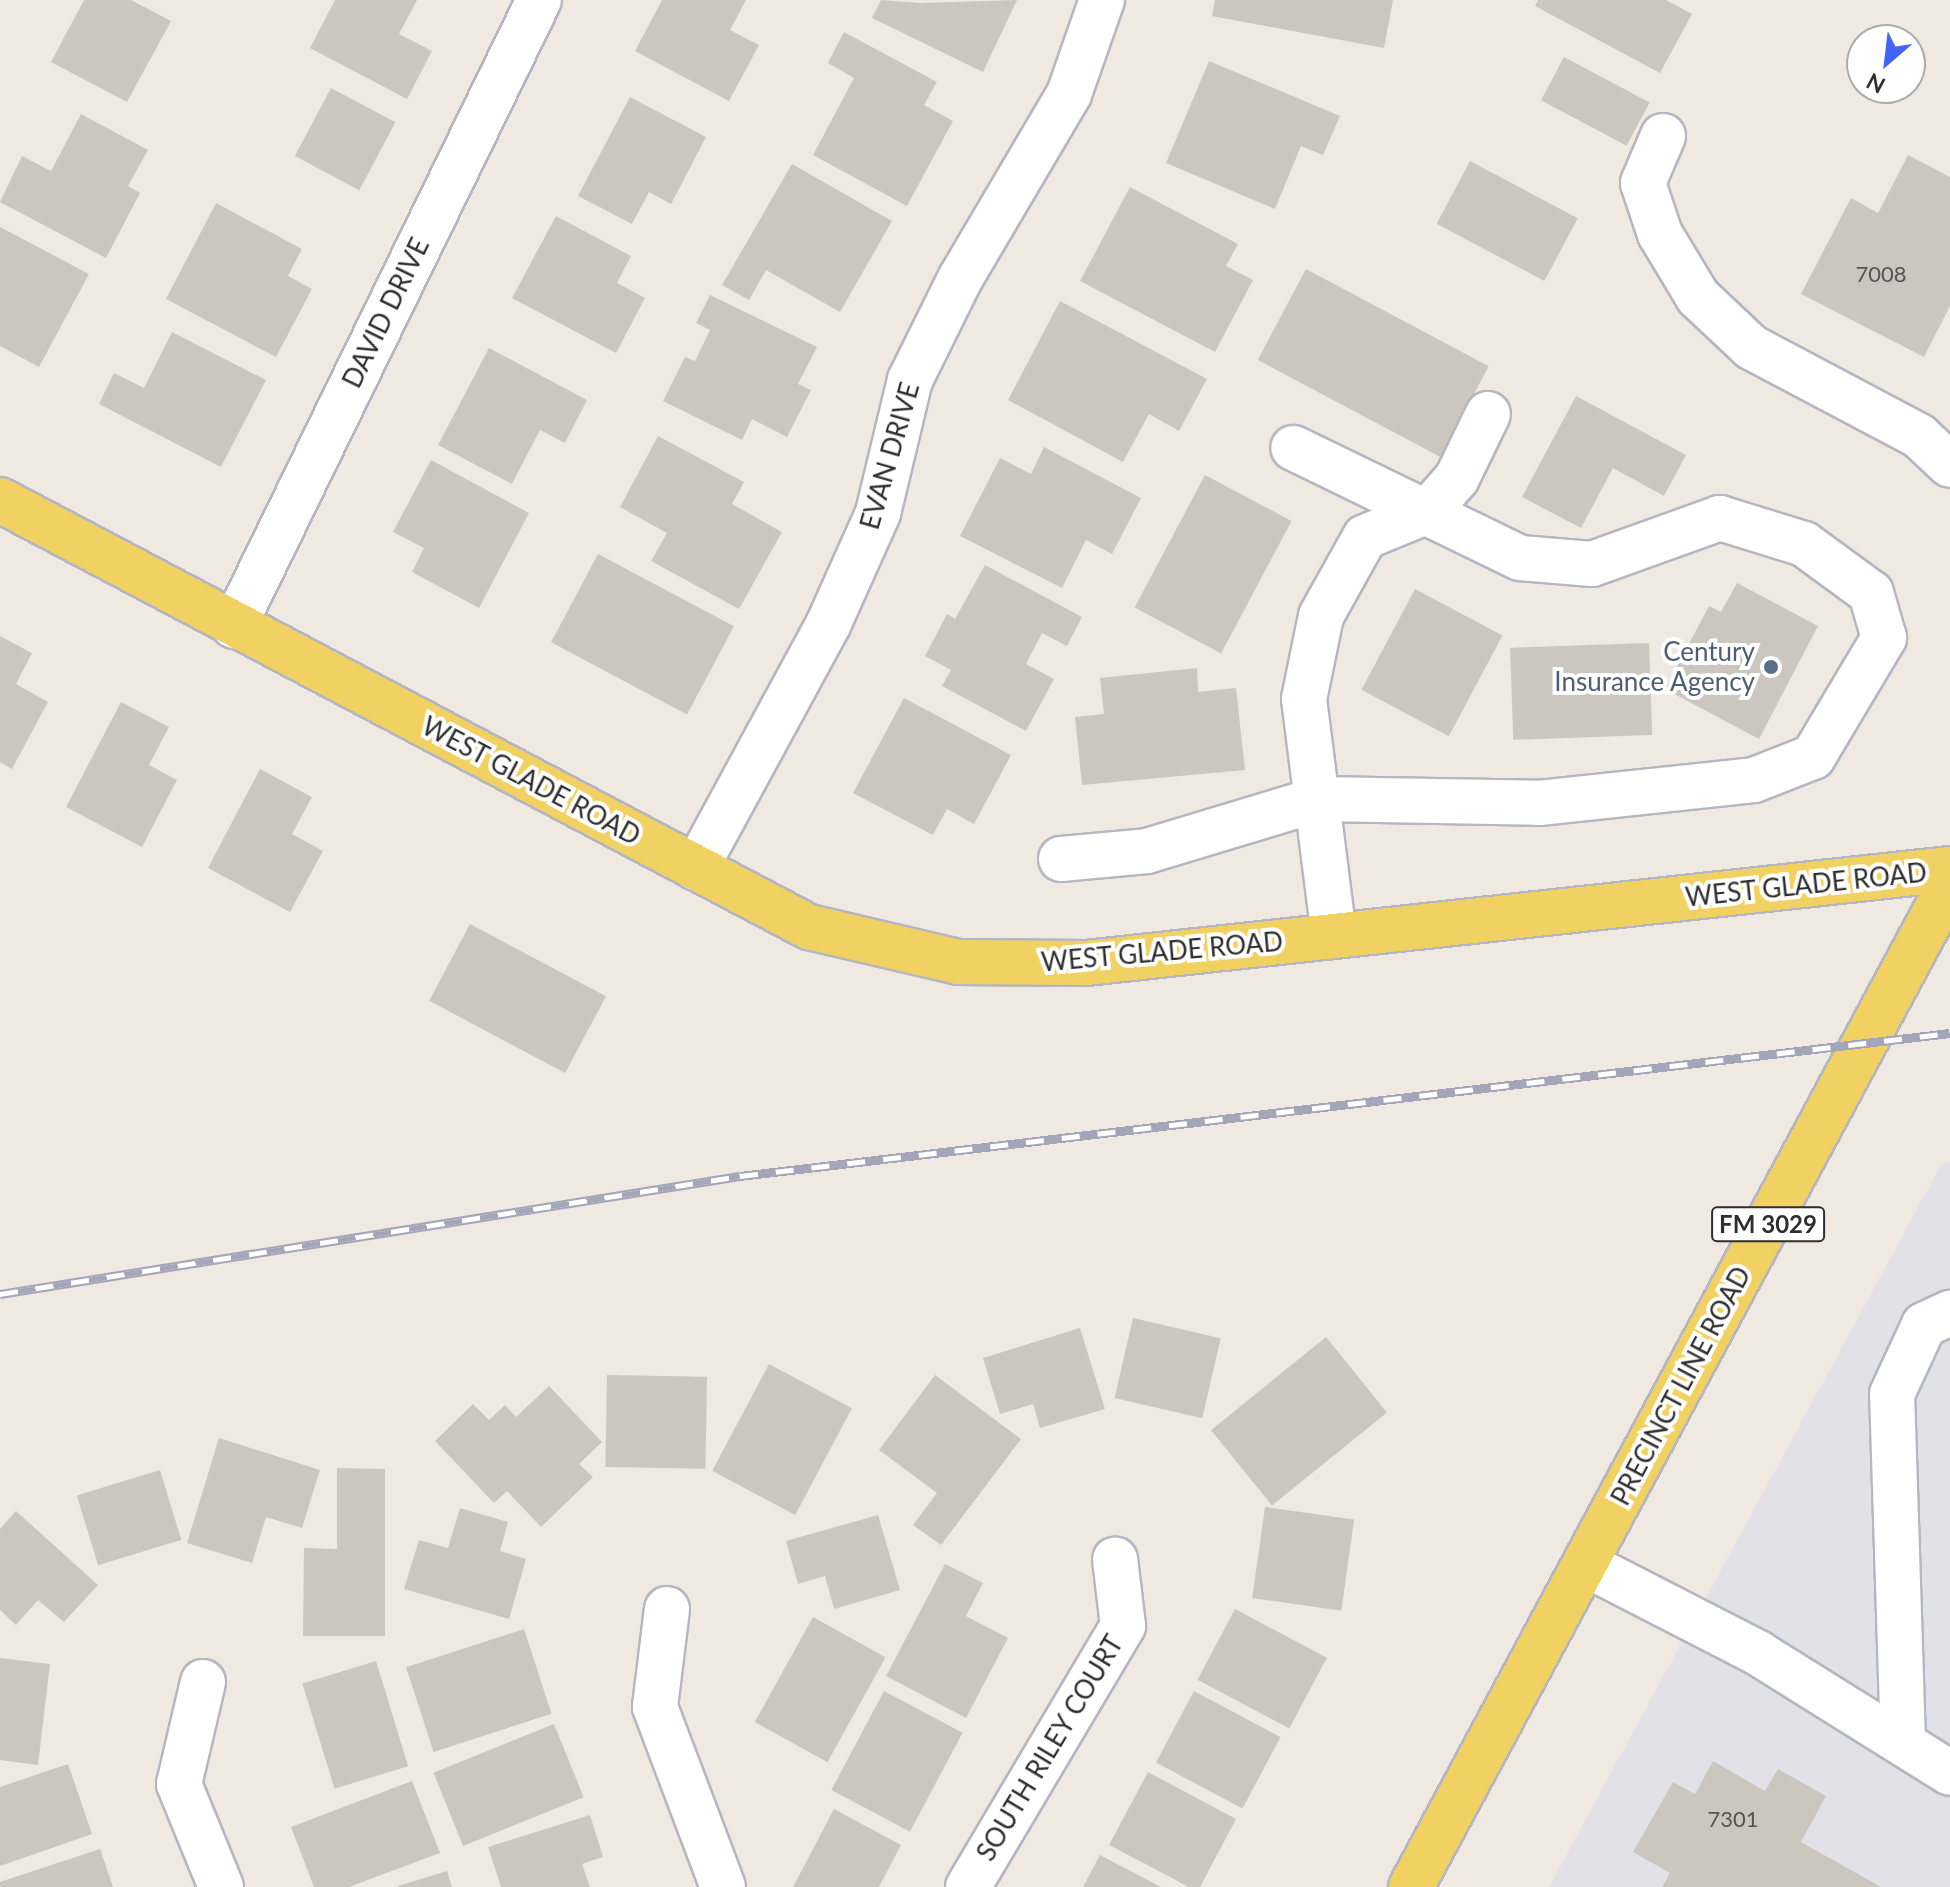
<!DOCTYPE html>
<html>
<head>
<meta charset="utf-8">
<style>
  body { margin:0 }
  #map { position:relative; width:1950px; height:1887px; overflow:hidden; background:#efe9e1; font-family:Lato,sans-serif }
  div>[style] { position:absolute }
  .industrial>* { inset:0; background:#e3e1e8 }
  .building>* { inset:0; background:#cbc7bf; transform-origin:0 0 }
  .roads { filter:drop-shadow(2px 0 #b4b7c1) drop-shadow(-2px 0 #b4b7c1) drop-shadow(0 2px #b4b7c1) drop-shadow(0 -2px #b4b7c1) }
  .minor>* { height:44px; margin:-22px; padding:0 22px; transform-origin:22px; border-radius:22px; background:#fff }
  .major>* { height:44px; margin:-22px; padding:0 22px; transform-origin:22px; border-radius:22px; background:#f2d163 }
  .rail>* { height:9px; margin-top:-4.5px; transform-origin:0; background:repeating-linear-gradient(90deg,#fff 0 18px,#a3a6b8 0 36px); box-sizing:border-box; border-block:2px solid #a3a6b8 }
  .dots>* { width:22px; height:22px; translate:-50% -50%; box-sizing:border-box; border:4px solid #fff; border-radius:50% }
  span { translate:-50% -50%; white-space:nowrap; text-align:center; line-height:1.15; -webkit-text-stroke:8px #fff; paint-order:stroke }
  .number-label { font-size:22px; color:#555452 }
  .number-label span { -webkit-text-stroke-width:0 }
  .shield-label span { padding:2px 6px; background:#fff; border:2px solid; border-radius:6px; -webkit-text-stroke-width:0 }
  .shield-label { font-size:24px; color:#2e2e2e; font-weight:700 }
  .street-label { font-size:26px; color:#2e2e2e }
  .service-label { font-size:26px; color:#4e5e75 }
  .right { translate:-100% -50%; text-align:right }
  .north { position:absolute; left:1846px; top:24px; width:80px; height:80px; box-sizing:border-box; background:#fff; border:2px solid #ababab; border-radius:50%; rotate:208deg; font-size:22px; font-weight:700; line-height:32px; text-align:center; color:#2e2e2e }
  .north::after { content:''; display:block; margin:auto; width:28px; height:36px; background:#4264fb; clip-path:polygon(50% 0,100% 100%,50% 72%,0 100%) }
</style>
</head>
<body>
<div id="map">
  <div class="industrial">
    <i style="clip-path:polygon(1950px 1162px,1950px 1887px,1549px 1887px,1942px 1163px)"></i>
  </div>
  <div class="building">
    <i style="clip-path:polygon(84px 0,131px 0,171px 21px,127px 102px,51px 62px)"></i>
    <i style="clip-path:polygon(335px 0,417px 0,399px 34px,432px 51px,407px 99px,310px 48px)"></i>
    <i style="clip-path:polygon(662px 0,746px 0,730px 30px,759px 45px,729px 101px,635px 51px)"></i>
    <i style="clip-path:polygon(881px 0,920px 3px,1017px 0,983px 72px,872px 18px)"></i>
    <i style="clip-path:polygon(1215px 0,1393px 0,1384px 48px,1212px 16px)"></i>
    <i style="clip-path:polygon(1538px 0,1666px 0,1692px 14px,1660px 73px,1535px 6px)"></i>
    <i style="clip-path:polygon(844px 32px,937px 82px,924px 105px,953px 121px,907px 206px,813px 155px,854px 78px,828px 63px)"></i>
    <i style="left:1564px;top:57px;width:97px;height:49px;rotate:28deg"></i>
    <i style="clip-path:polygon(1209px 61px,1340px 116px,1323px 155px,1301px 146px,1275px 209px,1166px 163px)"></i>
    <i style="left:331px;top:88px;width:73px;height:77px;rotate:28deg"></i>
    <i style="clip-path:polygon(630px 97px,706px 137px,671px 204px,649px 192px,632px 224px,578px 196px)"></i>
    <i style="clip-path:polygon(81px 114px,148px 150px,128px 186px,140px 193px,106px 258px,0 202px,22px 156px,51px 171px)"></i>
    <i style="clip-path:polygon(1908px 155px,1950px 177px,1950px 306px,1924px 357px,1801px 294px,1851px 198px,1878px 213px)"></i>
    <i style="left:1470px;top:161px;width:122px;height:71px;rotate:28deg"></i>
    <i style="clip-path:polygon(792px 164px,892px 221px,840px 312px,766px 270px,749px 300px,722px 285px)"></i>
    <i style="clip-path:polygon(1130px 187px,1238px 244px,1226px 266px,1253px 280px,1215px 352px,1080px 281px)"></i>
    <i style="clip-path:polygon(216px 203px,302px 249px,288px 276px,312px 289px,276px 357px,166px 299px)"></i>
    <i style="clip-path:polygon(556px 216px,631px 256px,617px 283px,645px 298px,616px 353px,512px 298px)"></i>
    <i style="clip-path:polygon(0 227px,89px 274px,39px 367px,0 346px)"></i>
    <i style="left:1306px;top:269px;width:207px;height:103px;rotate:28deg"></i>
    <i style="clip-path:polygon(710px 295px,817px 347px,798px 384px,811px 390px,787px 437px,752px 419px,742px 440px,663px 401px,685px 357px,695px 361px,710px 330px,696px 323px)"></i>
    <i style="clip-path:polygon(1060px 301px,1207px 379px,1179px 431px,1149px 414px,1123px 462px,1008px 400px)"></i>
    <i style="clip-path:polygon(172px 332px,266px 380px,221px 467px,99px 404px,114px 373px,144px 388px)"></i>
    <i style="clip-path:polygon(489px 348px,587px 400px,565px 443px,540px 430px,512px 484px,438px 445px)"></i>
    <i style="clip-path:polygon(1576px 396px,1686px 455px,1664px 496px,1613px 468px,1581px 528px,1522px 497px)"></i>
    <i style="clip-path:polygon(658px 436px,744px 482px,732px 504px,782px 532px,739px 609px,651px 561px,667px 533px,620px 507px)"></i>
    <i style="clip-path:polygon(1044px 447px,1141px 498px,1112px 554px,1086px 540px,1062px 588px,960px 536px,1000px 458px,1031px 474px)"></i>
    <i style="clip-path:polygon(431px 460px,529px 513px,479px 608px,412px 572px,424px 548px,393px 532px)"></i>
    <i style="left:1205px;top:475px;width:98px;height:150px;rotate:28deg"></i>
    <i style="left:598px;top:554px;width:154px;height:100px;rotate:28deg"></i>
    <i style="clip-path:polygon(985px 565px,1082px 617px,1067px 646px,1042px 633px,1026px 664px,1054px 679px,1026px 731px,942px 686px,951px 670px,925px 656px,947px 614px,955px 619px)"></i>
    <i style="clip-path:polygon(1737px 583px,1818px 626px,1759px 739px,1665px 689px,1709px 606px,1721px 612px)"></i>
    <i style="left:1415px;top:589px;width:99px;height:114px;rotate:28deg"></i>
    <i style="clip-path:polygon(0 636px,32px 653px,16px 684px,48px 702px,12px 769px,0 762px)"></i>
    <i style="left:1649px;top:643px;width:92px;height:139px;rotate:88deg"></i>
    <i style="clip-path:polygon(1197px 668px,1198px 692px,1236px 688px,1245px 770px,1082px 785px,1075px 717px,1104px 714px,1100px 678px)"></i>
    <i style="clip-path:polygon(904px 698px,1011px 755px,974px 824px,947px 809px,933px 835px,853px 793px)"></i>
    <i style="clip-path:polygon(121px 702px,169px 727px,149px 765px,177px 780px,142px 847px,66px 807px)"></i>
    <i style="clip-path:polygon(260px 769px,312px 797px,292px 834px,323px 851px,290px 912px,208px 868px)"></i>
    <i style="left:470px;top:924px;width:154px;height:87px;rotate:28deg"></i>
    <i style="left:1133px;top:1318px;width:90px;height:82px;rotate:13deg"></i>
    <i style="clip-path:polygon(1080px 1328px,1105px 1409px,1040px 1428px,1033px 1404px,1000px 1414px,983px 1358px)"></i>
    <i style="left:1326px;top:1337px;width:97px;height:148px;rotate:51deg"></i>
    <i style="left:769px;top:1364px;width:94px;height:121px;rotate:28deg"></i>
    <i style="left:607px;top:1375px;width:100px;height:92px;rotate:1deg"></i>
    <i style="clip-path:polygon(935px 1375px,1021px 1439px,941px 1545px,913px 1525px,937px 1493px,879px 1450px)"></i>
    <i style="clip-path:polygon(549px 1386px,602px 1442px,579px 1464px,593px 1477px,541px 1527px,507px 1491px,494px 1503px,435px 1441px,473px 1404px,489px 1420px,505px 1405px,516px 1417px)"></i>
    <i style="clip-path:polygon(219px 1438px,320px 1470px,302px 1528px,266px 1517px,252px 1563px,187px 1543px)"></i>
    <i style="clip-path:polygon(337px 1468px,385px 1469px,385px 1636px,303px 1636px,304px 1548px,337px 1549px)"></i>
    <i style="left:160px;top:1470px;width:73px;height:87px;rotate:73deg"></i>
    <i style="left:1265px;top:1507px;width:90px;height:92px;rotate:8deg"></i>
    <i style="clip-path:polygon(460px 1508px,508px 1522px,500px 1551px,526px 1559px,509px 1619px,404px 1589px,419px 1540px,448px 1548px)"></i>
    <i style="clip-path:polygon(16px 1511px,98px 1585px,64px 1622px,38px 1600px,16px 1625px,0 1610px,0 1529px)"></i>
    <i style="clip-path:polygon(878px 1515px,900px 1590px,834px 1609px,825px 1576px,798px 1584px,786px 1541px)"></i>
    <i style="clip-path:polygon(945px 1564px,983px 1583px,966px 1616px,1008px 1638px,966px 1718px,886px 1676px)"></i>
    <i style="left:1235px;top:1609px;width:104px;height:80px;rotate:28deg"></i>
    <i style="left:813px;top:1617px;width:83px;height:120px;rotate:29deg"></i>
    <i style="left:524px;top:1629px;width:89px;height:124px;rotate:72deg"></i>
    <i style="clip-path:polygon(0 1658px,50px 1664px,38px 1765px,0 1760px)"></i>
    <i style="left:376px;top:1661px;width:110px;height:77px;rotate:73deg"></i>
    <i style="left:884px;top:1691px;width:89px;height:112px;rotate:28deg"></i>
    <i style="left:1194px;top:1691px;width:98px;height:81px;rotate:28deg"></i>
    <i style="left:554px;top:1724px;width:79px;height:130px;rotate:68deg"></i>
    <i style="clip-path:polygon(1713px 1761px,1765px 1791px,1778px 1769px,1826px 1796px,1801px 1842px,1881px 1887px,1662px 1887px,1670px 1873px,1633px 1852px,1673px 1782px,1695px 1794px)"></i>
    <i style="clip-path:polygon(68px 1764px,92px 1834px,0 1866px,0 1787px)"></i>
    <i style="clip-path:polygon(1148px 1772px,1236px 1819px,1200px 1887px,1189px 1887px,1109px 1845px)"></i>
    <i style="clip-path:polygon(412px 1781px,440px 1853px,349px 1887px,314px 1887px,291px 1827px)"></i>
    <i style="clip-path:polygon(834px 1809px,901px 1845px,879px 1887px,793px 1887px)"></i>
    <i style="clip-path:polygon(590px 1815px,603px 1857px,582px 1864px,590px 1887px,501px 1887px,488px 1847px)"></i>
    <i style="clip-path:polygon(100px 1849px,113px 1887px,0 1887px,0 1882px)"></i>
    <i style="clip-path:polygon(1100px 1855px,1161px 1887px,1083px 1887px)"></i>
    <i style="clip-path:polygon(447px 1871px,452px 1887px,398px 1887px,398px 1886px)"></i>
  </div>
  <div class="roads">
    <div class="minor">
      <i style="left:1663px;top:136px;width:51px;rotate:113.1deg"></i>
      <i style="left:1643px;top:183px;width:54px;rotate:71.6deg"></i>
      <i style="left:1660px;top:234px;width:74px;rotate:58.9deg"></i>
      <i style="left:1698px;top:297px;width:73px;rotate:43.3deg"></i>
      <i style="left:1751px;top:347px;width:190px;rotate:27.9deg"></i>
      <i style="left:1919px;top:436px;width:42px;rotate:43.1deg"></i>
      <i style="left:234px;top:626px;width:696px;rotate:-64.02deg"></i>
      <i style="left:1061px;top:859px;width:86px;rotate:-5.3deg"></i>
      <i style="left:1147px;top:851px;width:180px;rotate:-16.8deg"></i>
      <i style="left:1319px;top:799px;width:220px;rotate:1deg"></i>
      <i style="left:1539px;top:803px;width:216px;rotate:-6.1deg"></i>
      <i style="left:1754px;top:780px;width:63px;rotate:-21.3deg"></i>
      <i style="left:1813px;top:757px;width:139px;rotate:-59.2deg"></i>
      <i style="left:1884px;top:638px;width:47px;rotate:-106.1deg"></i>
      <i style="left:1871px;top:593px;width:83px;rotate:-143.8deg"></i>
      <i style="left:1804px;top:544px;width:88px;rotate:-162.8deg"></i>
      <i style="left:1720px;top:518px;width:136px;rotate:160.2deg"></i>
      <i style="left:1592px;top:564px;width:72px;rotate:-175.2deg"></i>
      <i style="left:1520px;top:558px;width:252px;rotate:-154.1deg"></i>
      <i style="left:696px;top:868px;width:277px;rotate:-61.5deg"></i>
      <i style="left:828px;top:625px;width:123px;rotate:-65.9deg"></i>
      <i style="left:878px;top:513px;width:137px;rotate:-76.5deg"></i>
      <i style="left:910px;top:380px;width:113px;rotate:-63.7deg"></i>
      <i style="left:960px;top:279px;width:215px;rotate:-59.5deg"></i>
      <i style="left:1069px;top:94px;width:100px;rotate:-70.7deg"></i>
      <i style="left:1334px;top:936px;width:239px;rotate:-97.2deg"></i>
      <i style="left:1304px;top:699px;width:85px;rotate:-78.4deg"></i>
      <i style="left:1321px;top:616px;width:90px;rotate:-60.9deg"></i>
      <i style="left:1365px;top:537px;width:68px;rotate:-22.4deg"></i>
      <i style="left:1428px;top:511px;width:44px;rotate:-48.7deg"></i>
      <i style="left:1457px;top:478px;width:71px;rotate:-64.2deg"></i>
      <i style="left:1585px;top:1564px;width:195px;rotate:27.2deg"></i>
      <i style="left:1758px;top:1653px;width:226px;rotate:32deg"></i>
      <i style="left:667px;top:1609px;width:99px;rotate:97deg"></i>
      <i style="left:655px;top:1707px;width:192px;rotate:69.3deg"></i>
      <i style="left:203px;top:1682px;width:105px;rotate:103.2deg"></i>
      <i style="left:179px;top:1784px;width:111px;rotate:67.8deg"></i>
      <i style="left:1903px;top:1742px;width:348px;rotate:-91.8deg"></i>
      <i style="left:1892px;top:1394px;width:76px;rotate:-65.1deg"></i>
      <i style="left:1924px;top:1325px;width:29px;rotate:-25deg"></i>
      <i style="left:968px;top:1887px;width:304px;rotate:-59.3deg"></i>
      <i style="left:1123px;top:1626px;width:67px;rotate:-96.8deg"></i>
    </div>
    <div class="major">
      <i style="left:0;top:500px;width:915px;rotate:27.83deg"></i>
      <i style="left:809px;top:927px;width:153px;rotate:13.2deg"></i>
      <i style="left:958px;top:962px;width:128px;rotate:0.4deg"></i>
      <i style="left:1086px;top:963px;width:869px;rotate:-6.21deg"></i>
      <i style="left:1411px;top:1887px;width:1139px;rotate:-61.75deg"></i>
    </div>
  </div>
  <div class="rail">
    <i style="left:0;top:1294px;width:749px;rotate:-9.06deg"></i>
    <i style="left:740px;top:1176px;width:1218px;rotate:-6.74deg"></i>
  </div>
  <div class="dots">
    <i style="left:1771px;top:667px;background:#5c6f8a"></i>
  </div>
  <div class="number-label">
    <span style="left:1881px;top:274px">7008</span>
    <span style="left:1733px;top:1819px">7301</span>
  </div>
  <div class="shield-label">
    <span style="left:1768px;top:1224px">FM 3029</span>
  </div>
  <div class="street-label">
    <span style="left:386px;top:313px;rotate:-64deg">DAVID DRIVE</span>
    <span style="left:890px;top:456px;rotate:-74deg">EVAN DRIVE</span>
    <span style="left:531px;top:781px;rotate:28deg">WEST GLADE ROAD</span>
    <span style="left:1806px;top:885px;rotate:-6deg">WEST GLADE ROAD</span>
    <span style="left:1162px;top:952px;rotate:-5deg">WEST GLADE ROAD</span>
    <span style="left:1681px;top:1386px;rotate:-62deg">PRECINCT LINE ROAD</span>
    <span style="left:1050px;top:1748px;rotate:-59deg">SOUTH RILEY COURT</span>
  </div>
  <div class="service-label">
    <span class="right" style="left:1755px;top:667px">Century<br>Insurance Agency</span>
  </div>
  <div class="north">N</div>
</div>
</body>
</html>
